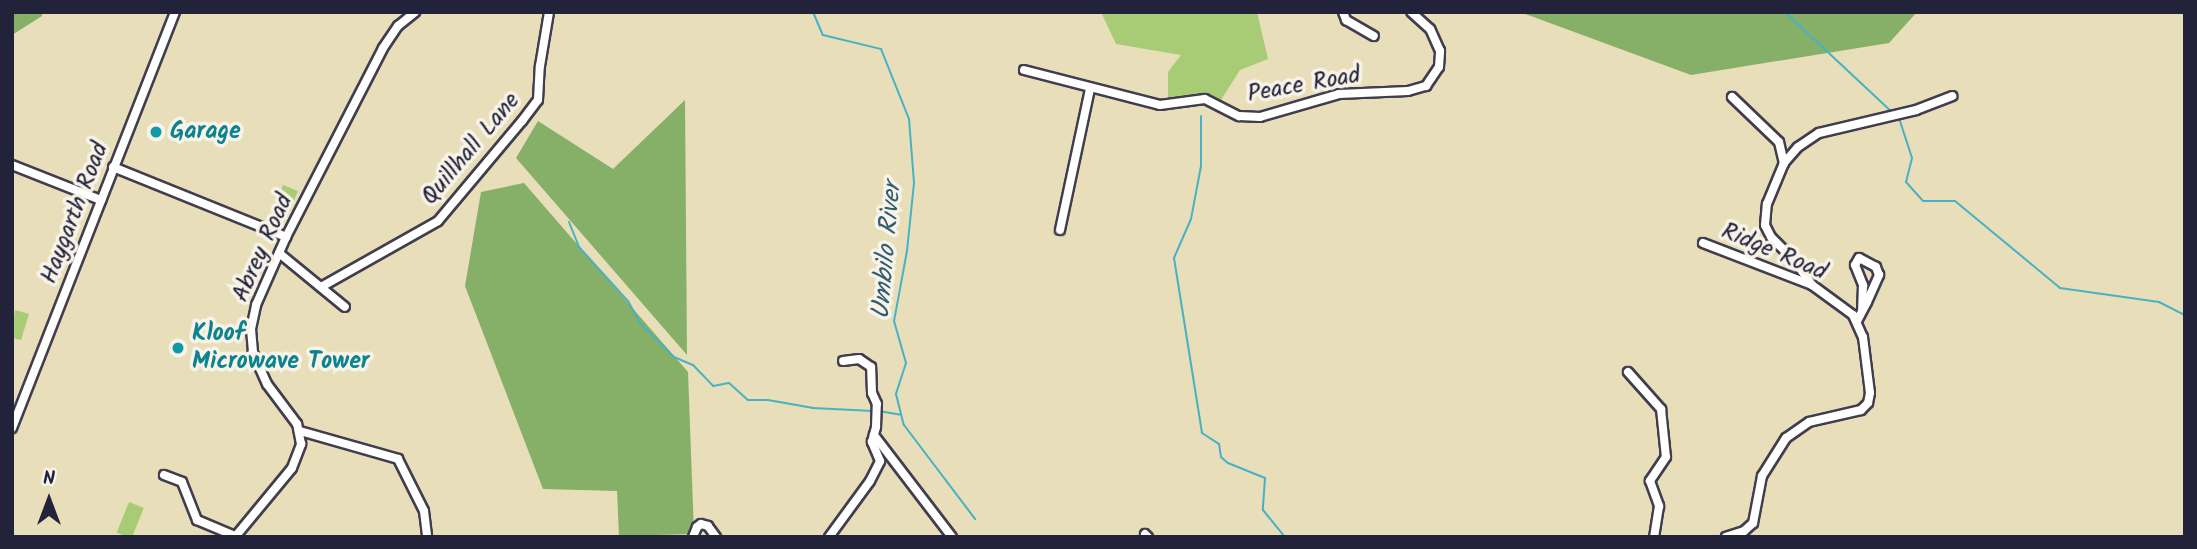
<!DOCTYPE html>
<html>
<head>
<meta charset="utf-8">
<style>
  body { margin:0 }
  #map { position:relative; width:2197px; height:549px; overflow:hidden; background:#e8deb9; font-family:Kalam,sans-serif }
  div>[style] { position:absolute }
  .green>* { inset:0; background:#a8cc76; transform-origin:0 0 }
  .forest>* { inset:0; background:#86b067 }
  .stream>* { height:2px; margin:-1px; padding:0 1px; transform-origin:1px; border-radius:1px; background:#47b2c5 }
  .roads { filter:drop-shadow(2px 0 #403e4e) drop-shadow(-2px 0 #403e4e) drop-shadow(0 2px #403e4e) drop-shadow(0 -2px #403e4e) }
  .minor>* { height:8px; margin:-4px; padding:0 4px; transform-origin:4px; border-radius:4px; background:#fff }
  .dots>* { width:19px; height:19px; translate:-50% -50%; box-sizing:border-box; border:4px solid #f7f3e8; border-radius:50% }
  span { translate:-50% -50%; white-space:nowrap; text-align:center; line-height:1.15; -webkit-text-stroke:7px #f7f3e8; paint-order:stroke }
  .street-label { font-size:24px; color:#22223b }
  .culture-label { font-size:24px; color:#0d838f; font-weight:700 }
  .left { translate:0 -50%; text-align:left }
  .water-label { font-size:26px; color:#315c72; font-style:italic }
  .frame { position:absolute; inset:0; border:14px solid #22223b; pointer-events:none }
  .north { position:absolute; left:14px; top:465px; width:70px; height:70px; -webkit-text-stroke:5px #f7f3e8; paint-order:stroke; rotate:0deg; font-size:19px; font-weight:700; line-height:28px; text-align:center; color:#22223b }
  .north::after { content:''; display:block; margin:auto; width:24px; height:32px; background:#22223b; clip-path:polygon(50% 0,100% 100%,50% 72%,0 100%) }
</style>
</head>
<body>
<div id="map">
  <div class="green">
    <i style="clip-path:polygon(1101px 12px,1257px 12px,1268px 59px,1240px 70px,1221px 100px,1209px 95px,1168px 100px,1168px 72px,1181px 55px,1116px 44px)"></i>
    <i style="left:283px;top:185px;width:16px;height:25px;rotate:22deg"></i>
    <i style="clip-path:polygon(15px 310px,29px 314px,21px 340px,12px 338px)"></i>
    <i style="left:129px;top:502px;width:16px;height:33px;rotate:22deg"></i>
  </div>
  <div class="forest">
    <i style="clip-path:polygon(12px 12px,42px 12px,42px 16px,12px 35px)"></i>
    <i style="clip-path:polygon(1520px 12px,1917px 12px,1889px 43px,1691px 75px)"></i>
    <i style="clip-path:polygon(685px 100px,687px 355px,516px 158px,538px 121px,613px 169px)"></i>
    <i style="clip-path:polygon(524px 183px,688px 372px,694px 534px,619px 536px,617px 491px,543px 489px,465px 286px,481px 192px)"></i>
  </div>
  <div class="stream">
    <i style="left:813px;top:12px;width:25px;rotate:67deg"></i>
    <i style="left:823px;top:35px;width:60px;rotate:13.6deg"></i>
    <i style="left:881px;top:49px;width:75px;rotate:68.2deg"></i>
    <i style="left:909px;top:119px;width:64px;rotate:85.5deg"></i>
    <i style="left:914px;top:183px;width:68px;rotate:95.9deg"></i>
    <i style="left:907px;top:251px;width:71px;rotate:100.5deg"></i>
    <i style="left:894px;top:321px;width:44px;rotate:74.1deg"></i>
    <i style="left:906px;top:363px;width:33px;rotate:108deg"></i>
    <i style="left:896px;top:394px;width:32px;rotate:76deg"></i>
    <i style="left:904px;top:425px;width:118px;rotate:52.9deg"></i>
    <i style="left:1785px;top:12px;width:146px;rotate:43.1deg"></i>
    <i style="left:1201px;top:116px;width:50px;rotate:90deg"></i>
    <i style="left:1201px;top:166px;width:54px;rotate:100.7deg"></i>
    <i style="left:1191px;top:219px;width:43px;rotate:113.6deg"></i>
    <i style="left:1174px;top:258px;width:177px;rotate:80.9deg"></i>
    <i style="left:1202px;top:433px;width:20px;rotate:33deg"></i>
    <i style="left:1219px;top:444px;width:13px;rotate:81deg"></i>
    <i style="left:1221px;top:457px;width:9px;rotate:41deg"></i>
    <i style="left:1228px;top:463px;width:40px;rotate:22deg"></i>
    <i style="left:1265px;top:478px;width:32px;rotate:94deg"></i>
    <i style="left:1263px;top:510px;width:35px;rotate:51deg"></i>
    <i style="left:1900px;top:121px;width:39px;rotate:72deg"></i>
    <i style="left:1912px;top:158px;width:25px;rotate:104deg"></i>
    <i style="left:1906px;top:182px;width:25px;rotate:48deg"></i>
    <i style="left:1923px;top:201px;width:32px"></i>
    <i style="left:1955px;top:201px;width:136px;rotate:39.6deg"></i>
    <i style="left:2060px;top:288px;width:100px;rotate:8deg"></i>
    <i style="left:2159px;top:302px;width:29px;rotate:27deg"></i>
    <i style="left:569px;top:222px;width:27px;rotate:68deg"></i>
    <i style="left:579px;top:247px;width:73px;rotate:47.8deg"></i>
    <i style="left:628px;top:301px;width:26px;rotate:61deg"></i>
    <i style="left:641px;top:324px;width:47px;rotate:45deg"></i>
    <i style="left:674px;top:357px;width:21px;rotate:23deg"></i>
    <i style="left:693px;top:365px;width:29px;rotate:46deg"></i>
    <i style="left:713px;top:386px;width:16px;rotate:-11deg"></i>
    <i style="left:729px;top:383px;width:25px;rotate:42deg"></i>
    <i style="left:748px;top:400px;width:20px"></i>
    <i style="left:768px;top:400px;width:46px;rotate:10.1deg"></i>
    <i style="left:813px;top:408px;width:60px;rotate:2.9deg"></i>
    <i style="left:879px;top:411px;width:22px;rotate:10deg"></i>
  </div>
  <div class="roads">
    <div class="minor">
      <i style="left:1343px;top:12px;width:9px;rotate:69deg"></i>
      <i style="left:1346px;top:20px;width:32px;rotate:30deg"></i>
      <i style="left:1024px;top:70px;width:140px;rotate:14.4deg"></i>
      <i style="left:1160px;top:105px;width:45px;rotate:-7.6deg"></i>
      <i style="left:1205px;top:99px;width:38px;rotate:27deg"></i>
      <i style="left:1239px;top:116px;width:21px;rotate:3deg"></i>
      <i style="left:1260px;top:117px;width:82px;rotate:-16.2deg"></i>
      <i style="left:1339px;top:94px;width:69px;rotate:-2.5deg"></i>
      <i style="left:1408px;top:91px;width:19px;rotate:-16deg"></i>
      <i style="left:1426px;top:86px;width:23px;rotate:-56deg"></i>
      <i style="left:1439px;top:67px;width:16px;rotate:-86deg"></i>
      <i style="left:1440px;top:51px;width:24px;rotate:-114deg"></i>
      <i style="left:1430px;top:29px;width:25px;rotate:-138deg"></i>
      <i style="left:1732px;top:97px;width:65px;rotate:43.8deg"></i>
      <i style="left:1779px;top:142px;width:22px;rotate:77deg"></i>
      <i style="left:12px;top:165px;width:96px;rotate:21.5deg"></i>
      <i style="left:113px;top:167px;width:187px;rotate:22deg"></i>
      <i style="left:1060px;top:230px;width:144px;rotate:-78deg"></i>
      <i style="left:1703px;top:243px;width:117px;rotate:21.1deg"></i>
      <i style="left:1812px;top:285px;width:51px;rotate:36.2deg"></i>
      <i style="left:1853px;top:315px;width:24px;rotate:66deg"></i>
      <i style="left:1863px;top:337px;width:56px;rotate:82.9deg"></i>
      <i style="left:1870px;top:393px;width:10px;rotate:101deg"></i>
      <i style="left:1868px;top:403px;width:10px;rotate:135deg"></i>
      <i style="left:1861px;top:410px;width:53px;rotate:167deg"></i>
      <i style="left:1809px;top:422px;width:28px;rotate:145deg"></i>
      <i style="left:1786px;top:438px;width:45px;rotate:122.3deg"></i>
      <i style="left:1762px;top:476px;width:48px;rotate:100.8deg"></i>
      <i style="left:1753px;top:523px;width:12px;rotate:138deg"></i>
      <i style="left:1744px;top:531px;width:19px;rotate:162deg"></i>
      <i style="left:279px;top:253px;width:85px;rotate:39.3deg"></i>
      <i style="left:1812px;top:285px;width:32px;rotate:-126deg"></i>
      <i style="left:1793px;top:259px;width:31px;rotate:-135deg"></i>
      <i style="left:1771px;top:237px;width:13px;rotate:-117deg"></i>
      <i style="left:1765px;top:225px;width:21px;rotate:-85deg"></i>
      <i style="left:1767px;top:204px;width:44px;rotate:-67.5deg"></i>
      <i style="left:1784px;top:163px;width:21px;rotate:-49deg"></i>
      <i style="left:1798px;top:147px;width:25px;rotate:-34deg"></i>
      <i style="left:1819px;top:133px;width:100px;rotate:-13.3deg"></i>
      <i style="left:1916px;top:110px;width:39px;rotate:-21deg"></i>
      <i style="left:321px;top:287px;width:134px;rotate:-29.4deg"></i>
      <i style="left:438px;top:221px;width:131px;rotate:-50deg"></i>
      <i style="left:522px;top:121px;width:26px;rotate:-53deg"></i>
      <i style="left:538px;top:100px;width:34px;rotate:-87deg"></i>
      <i style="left:540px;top:66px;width:55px;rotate:-80.5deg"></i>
      <i style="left:1857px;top:321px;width:21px;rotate:-62deg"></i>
      <i style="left:1867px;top:302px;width:30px;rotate:-66deg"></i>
      <i style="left:1879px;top:275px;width:9px;rotate:-111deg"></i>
      <i style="left:1876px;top:267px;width:19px;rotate:-152deg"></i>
      <i style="left:1859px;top:258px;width:8px;rotate:120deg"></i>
      <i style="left:1855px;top:265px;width:22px;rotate:68deg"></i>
      <i style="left:1863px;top:285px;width:25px;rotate:92deg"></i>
      <i style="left:1628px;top:372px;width:50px;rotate:48.3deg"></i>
      <i style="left:1661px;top:409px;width:48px;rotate:84.1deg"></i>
      <i style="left:1666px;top:457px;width:29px;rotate:124deg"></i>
      <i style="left:1650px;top:481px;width:27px;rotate:70deg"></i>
      <i style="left:1659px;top:506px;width:31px;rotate:99deg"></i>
      <i style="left:12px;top:428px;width:447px;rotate:-68.6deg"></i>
      <i style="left:300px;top:431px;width:102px;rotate:15.9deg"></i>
      <i style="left:398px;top:459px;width:58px;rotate:63.4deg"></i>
      <i style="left:424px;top:511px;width:26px;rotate:83deg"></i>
      <i style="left:874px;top:435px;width:128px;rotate:52.6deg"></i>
      <i style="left:164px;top:475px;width:19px;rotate:21deg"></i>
      <i style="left:182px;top:482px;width:41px;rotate:68.5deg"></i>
      <i style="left:197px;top:520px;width:41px;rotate:22.8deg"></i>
      <i style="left:1145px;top:534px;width:4px;rotate:45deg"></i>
      <i style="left:235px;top:537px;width:89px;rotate:-50.4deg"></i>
      <i style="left:292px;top:468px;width:26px;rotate:-69deg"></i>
      <i style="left:301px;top:444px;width:20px;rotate:-101deg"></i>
      <i style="left:297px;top:424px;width:50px;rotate:-126.9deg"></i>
      <i style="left:267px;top:384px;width:35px;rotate:-114deg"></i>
      <i style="left:253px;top:352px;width:23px;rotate:-95deg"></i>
      <i style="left:251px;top:329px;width:25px;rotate:-78deg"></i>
      <i style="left:256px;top:305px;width:74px;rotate:-66.2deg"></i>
      <i style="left:286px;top:237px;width:212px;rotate:-62.8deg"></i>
      <i style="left:383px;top:48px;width:27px;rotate:-56deg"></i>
      <i style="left:398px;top:26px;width:22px;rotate:-39deg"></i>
      <i style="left:693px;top:537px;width:11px;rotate:-68deg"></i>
      <i style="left:697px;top:527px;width:5px;rotate:-37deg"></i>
      <i style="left:701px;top:524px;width:7px;rotate:16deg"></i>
      <i style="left:708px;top:526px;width:14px;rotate:54deg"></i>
      <i style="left:829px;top:537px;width:69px;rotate:-53.8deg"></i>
      <i style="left:870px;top:481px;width:22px;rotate:-63deg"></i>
      <i style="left:880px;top:461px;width:21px;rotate:-113deg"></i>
      <i style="left:872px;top:442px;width:16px;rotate:-75deg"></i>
      <i style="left:876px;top:427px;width:23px;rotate:-88deg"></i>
      <i style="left:877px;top:404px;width:12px;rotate:-114deg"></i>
      <i style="left:872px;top:393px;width:26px;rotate:-92deg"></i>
      <i style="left:871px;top:367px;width:14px;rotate:-146deg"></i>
      <i style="left:859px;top:359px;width:16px;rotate:173deg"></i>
    </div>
  </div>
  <div class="dots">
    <i style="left:156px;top:132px;background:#0f9aa8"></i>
    <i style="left:178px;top:348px;background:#0f9aa8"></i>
  </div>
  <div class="street-label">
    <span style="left:1304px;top:85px;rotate:-10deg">Peace Road</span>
    <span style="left:471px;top:149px;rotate:-50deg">Quillhall Lane</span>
    <span style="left:75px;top:213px;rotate:-69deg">Haygarth Road</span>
    <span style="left:263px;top:248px;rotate:-66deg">Abrey Road</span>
    <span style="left:1774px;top:252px;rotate:23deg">Ridge Road</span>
  </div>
  <div class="culture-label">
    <span class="left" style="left:170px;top:132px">Garage</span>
    <span class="left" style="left:192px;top:348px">Kloof<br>Microwave Tower</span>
  </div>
  <div class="water-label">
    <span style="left:888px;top:251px;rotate:-85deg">Umbilo River</span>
  </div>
  <div class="frame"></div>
  <div class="north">N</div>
</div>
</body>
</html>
